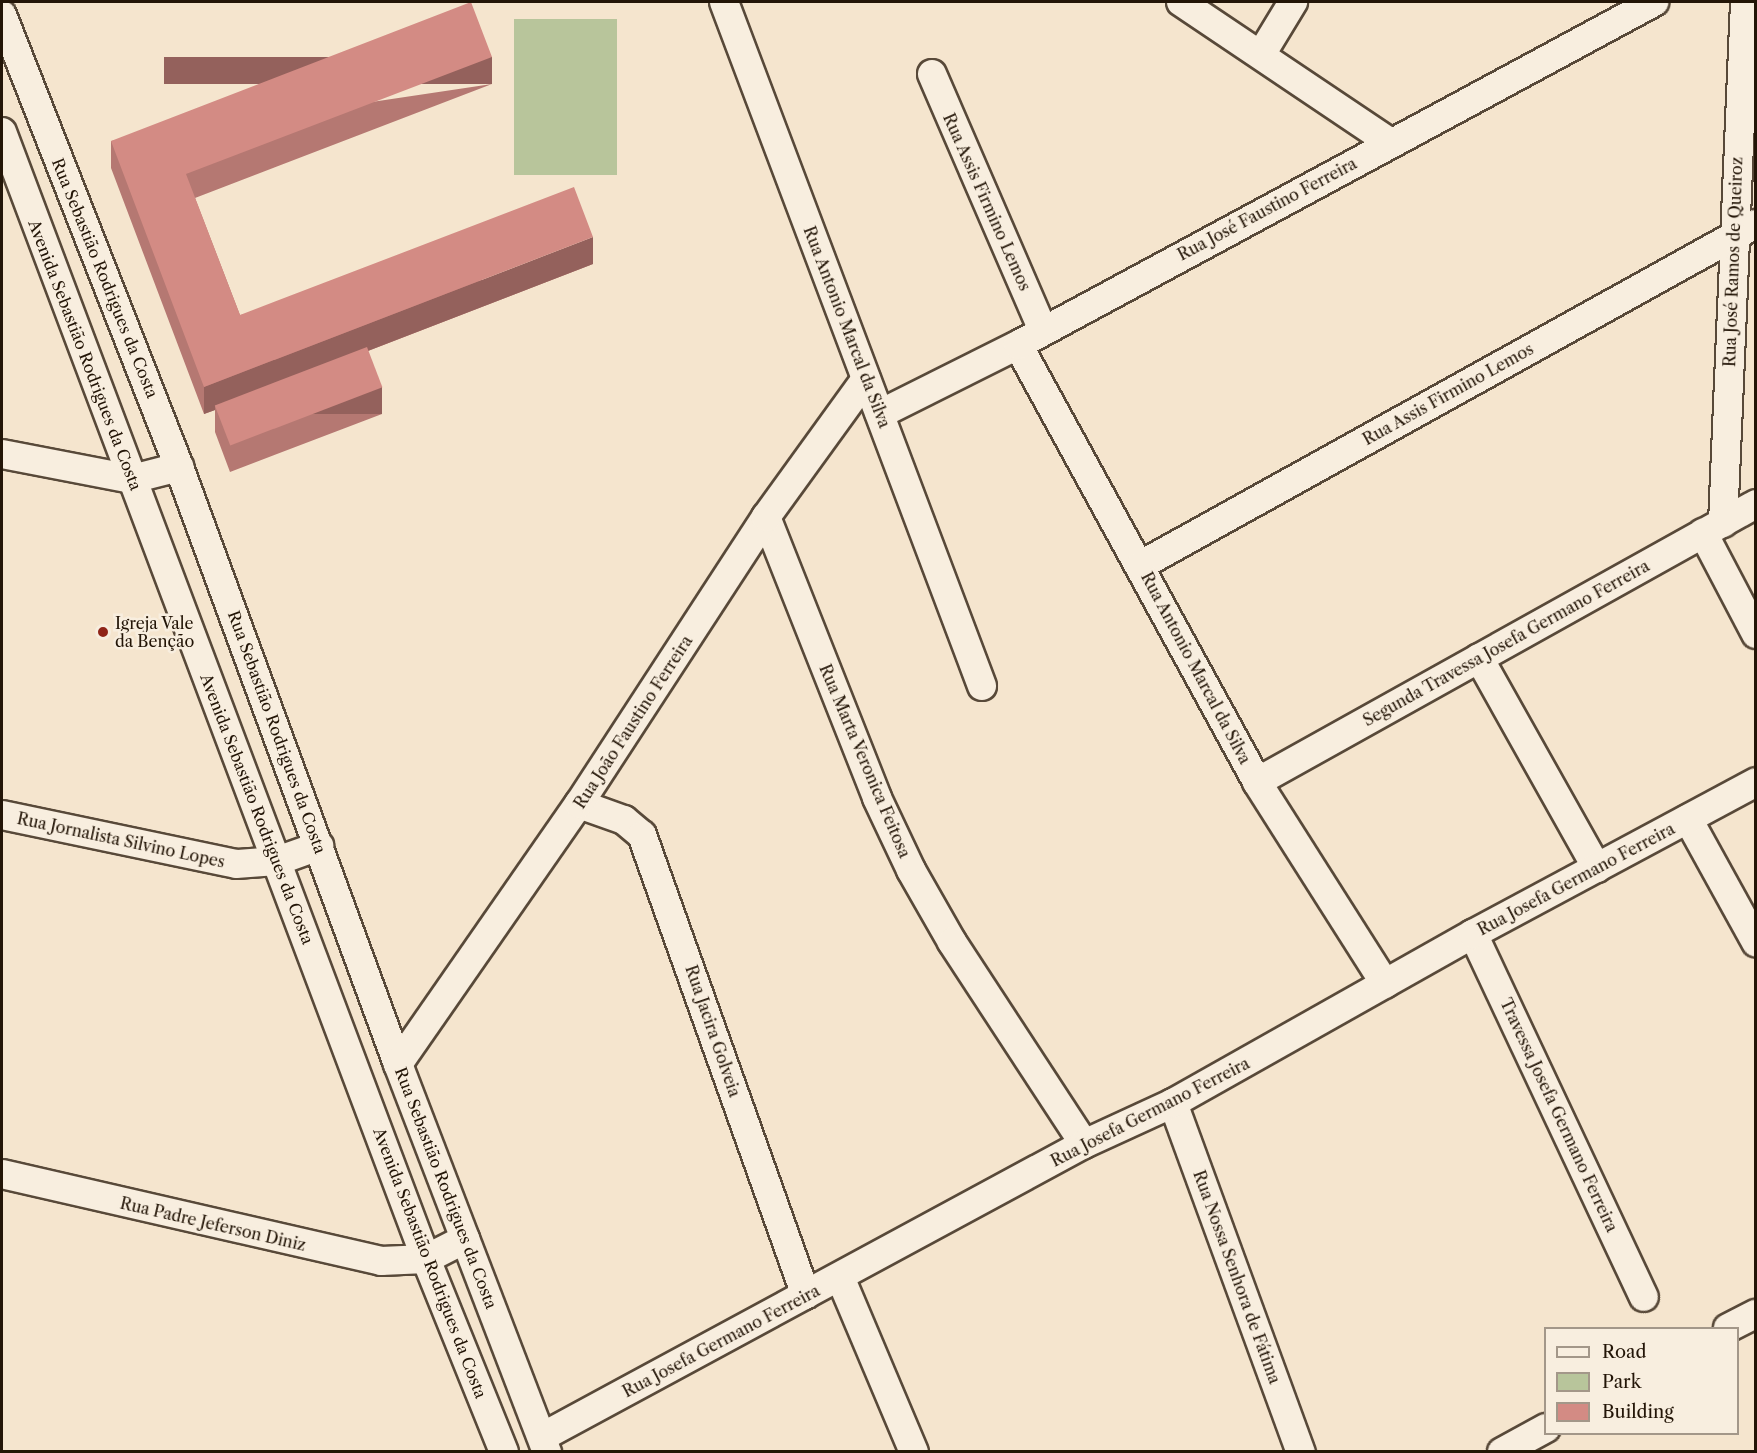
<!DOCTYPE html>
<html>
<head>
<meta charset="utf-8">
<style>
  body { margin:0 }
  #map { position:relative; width:1757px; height:1453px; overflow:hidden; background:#f5e5ce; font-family:"Libre Caslon Text",serif }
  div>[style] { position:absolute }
  .green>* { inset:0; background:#b8c59b; transform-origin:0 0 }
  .roads { filter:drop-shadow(2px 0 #584939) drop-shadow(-2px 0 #584939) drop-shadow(0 2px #584939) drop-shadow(0 -2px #584939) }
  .street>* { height:28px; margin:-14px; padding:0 14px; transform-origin:14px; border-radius:14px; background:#f8eedf }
  .wall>* { inset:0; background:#b57872 }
  .shaded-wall>* { inset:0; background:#94615c; transform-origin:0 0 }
  .building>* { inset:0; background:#d38b84; transform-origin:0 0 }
  .dots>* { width:16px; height:16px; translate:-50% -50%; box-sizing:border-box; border:3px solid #f8eedf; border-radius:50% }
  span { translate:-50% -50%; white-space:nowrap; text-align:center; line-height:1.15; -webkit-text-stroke:5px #f8eedf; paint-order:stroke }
  .street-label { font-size:16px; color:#231507 }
  .poi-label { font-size:16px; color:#231507 }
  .left { translate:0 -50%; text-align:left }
  .frame { position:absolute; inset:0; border:3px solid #231507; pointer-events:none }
  .legend { position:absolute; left:1544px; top:1327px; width:195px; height:108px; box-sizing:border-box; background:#f8eedf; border:2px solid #a39789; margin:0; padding:8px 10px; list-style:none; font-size:18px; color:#231507 }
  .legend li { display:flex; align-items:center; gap:12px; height:30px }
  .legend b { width:30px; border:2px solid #a39789 }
</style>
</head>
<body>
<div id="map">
  <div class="green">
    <i style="left:514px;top:19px;width:103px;height:156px"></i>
  </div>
  <div class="roads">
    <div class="street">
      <i style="left:724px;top:2px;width:731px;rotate:69.33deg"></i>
      <i style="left:1181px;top:2px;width:253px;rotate:33.9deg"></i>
      <i style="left:2px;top:15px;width:485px;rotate:68.6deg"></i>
      <i style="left:179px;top:467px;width:636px;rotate:69.86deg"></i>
      <i style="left:398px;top:1064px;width:416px;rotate:69deg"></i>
      <i style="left:1262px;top:53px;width:60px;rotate:-58.7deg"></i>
      <i style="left:932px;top:74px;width:279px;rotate:66.6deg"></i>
      <i style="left:2px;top:132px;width:1204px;rotate:69.38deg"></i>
      <i style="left:426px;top:1259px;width:208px;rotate:68deg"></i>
      <i style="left:1018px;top:345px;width:498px;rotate:61.3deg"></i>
      <i style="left:1257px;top:782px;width:239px;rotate:57.6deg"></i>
      <i style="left:880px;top:414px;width:154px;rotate:-26.6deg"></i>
      <i style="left:1018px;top:345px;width:723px;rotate:-28.34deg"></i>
      <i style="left:2px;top:454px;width:132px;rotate:10.9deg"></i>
      <i style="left:132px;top:479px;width:49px;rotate:-14.3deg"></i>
      <i style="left:766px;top:517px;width:302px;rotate:68.4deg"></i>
      <i style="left:877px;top:798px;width:80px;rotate:64.7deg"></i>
      <i style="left:911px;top:870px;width:83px;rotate:60.3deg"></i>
      <i style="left:952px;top:942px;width:241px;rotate:56.8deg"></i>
      <i style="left:1723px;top:523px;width:521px;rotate:-87.58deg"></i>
      <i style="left:1703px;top:533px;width:114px;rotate:62.3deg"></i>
      <i style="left:1141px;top:565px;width:703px;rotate:-29.01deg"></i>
      <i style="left:1479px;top:658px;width:241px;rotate:60.7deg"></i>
      <i style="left:1257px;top:782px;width:571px;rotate:-29.12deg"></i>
      <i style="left:579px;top:804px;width:48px;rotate:19.6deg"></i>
      <i style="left:624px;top:820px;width:23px;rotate:40deg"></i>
      <i style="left:642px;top:835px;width:488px;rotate:70.4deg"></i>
      <i style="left:2px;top:815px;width:239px;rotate:11.8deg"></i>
      <i style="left:236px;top:864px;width:41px;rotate:-4.2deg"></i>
      <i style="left:277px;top:861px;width:45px;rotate:-19.7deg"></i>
      <i style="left:1688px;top:819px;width:141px;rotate:61.1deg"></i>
      <i style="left:1473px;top:934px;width:401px;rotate:64.8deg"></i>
      <i style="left:398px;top:1064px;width:317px;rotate:-55.2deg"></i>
      <i style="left:579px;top:804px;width:343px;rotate:-56.9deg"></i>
      <i style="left:766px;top:517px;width:170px;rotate:-54.1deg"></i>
      <i style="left:1173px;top:1103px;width:372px;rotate:69.9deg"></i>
      <i style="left:2px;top:1174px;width:389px;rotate:12.9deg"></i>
      <i style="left:381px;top:1261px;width:45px;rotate:-2.5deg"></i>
      <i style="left:426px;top:1259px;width:44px;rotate:-27.1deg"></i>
      <i style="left:840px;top:1277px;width:190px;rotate:67.1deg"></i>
      <i style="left:1728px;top:1328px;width:31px;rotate:-27deg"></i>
      <i style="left:542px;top:1437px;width:616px;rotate:-28.4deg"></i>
      <i style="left:1084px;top:1144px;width:98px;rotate:-24.7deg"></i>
      <i style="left:1173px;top:1103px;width:344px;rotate:-29.4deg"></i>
      <i style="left:1473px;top:934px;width:321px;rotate:-28.2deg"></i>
      <i style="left:1502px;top:1452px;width:50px;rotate:-28.6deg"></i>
    </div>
  </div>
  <div class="wall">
    <i style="clip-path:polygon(492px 84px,195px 198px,240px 315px,593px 264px,368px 351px,382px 414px,230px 472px,215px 432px,215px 410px,204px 414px,111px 168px,111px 141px)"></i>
  </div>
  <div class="shaded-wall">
    <i style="left:492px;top:57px;width:27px;height:328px;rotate:90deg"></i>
    <i style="clip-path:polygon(593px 237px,593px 264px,217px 409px,215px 405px,215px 410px,204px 414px,204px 387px)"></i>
    <i style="left:382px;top:387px;width:27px;height:163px;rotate:90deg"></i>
  </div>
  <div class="building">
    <i style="clip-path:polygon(471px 2px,492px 57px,186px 174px,240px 315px,574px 187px,593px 237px,204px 387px,111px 141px)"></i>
    <i style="left:367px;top:347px;width:43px;height:163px;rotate:69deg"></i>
  </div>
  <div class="dots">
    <i style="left:103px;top:632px;background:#8f2418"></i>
  </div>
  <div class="street-label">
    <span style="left:987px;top:202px;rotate:66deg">Rua Assis Firmino Lemos</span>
    <span style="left:1267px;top:209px;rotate:-28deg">Rua José Faustino Ferreira</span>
    <span style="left:1733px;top:262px;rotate:-88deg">Rua José Ramos de Queiroz</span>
    <span style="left:105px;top:278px;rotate:68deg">Rua Sebastião Rodrigues da Costa</span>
    <span style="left:847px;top:327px;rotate:69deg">Rua Antonio Marcal da Silva</span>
    <span style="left:85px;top:355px;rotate:69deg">Avenida Sebastião Rodrigues da Costa</span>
    <span style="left:1448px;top:394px;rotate:-29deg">Rua Assis Firmino Lemos</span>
    <span style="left:1506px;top:643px;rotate:-29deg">Segunda Travessa Josefa Germano Ferreira</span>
    <span style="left:1196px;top:668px;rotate:62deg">Rua Antonio Marcal da Silva</span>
    <span style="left:633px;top:722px;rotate:-57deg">Rua João Faustino Ferreira</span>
    <span style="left:277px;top:732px;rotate:70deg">Rua Sebastião Rodrigues da Costa</span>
    <span style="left:865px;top:761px;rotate:67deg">Rua Marta Veronica Feitosa</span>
    <span style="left:257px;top:809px;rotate:69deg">Avenida Sebastião Rodrigues da Costa</span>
    <span style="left:121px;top:840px;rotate:12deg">Rua Jornalista Silvino Lopes</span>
    <span style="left:1576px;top:879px;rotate:-28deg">Rua Josefa Germano Ferreira</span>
    <span style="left:713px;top:1031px;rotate:71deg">Rua Jacira Golveia</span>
    <span style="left:1150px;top:1112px;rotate:-27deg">Rua Josefa Germano Ferreira</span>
    <span style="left:1559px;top:1115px;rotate:65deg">Travessa Josefa Germano Ferreira</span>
    <span style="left:446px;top:1188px;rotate:69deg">Rua Sebastião Rodrigues da Costa</span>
    <span style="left:213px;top:1224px;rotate:13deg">Rua Padre Jeferson Diniz</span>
    <span style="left:430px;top:1263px;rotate:69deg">Avenida Sebastião Rodrigues da Costa</span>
    <span style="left:1237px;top:1277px;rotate:70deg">Rua Nossa Senhora de Fátima</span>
    <span style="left:721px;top:1341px;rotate:-28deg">Rua Josefa Germano Ferreira</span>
  </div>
  <div class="poi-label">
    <span class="left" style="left:115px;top:632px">Igreja Vale<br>da Benção</span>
  </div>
  <div class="frame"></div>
  <ul class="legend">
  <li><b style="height:8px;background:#f8eedf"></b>Road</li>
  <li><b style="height:16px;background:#b8c59b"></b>Park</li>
  <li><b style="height:16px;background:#d38b84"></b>Building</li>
  </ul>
</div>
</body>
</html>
